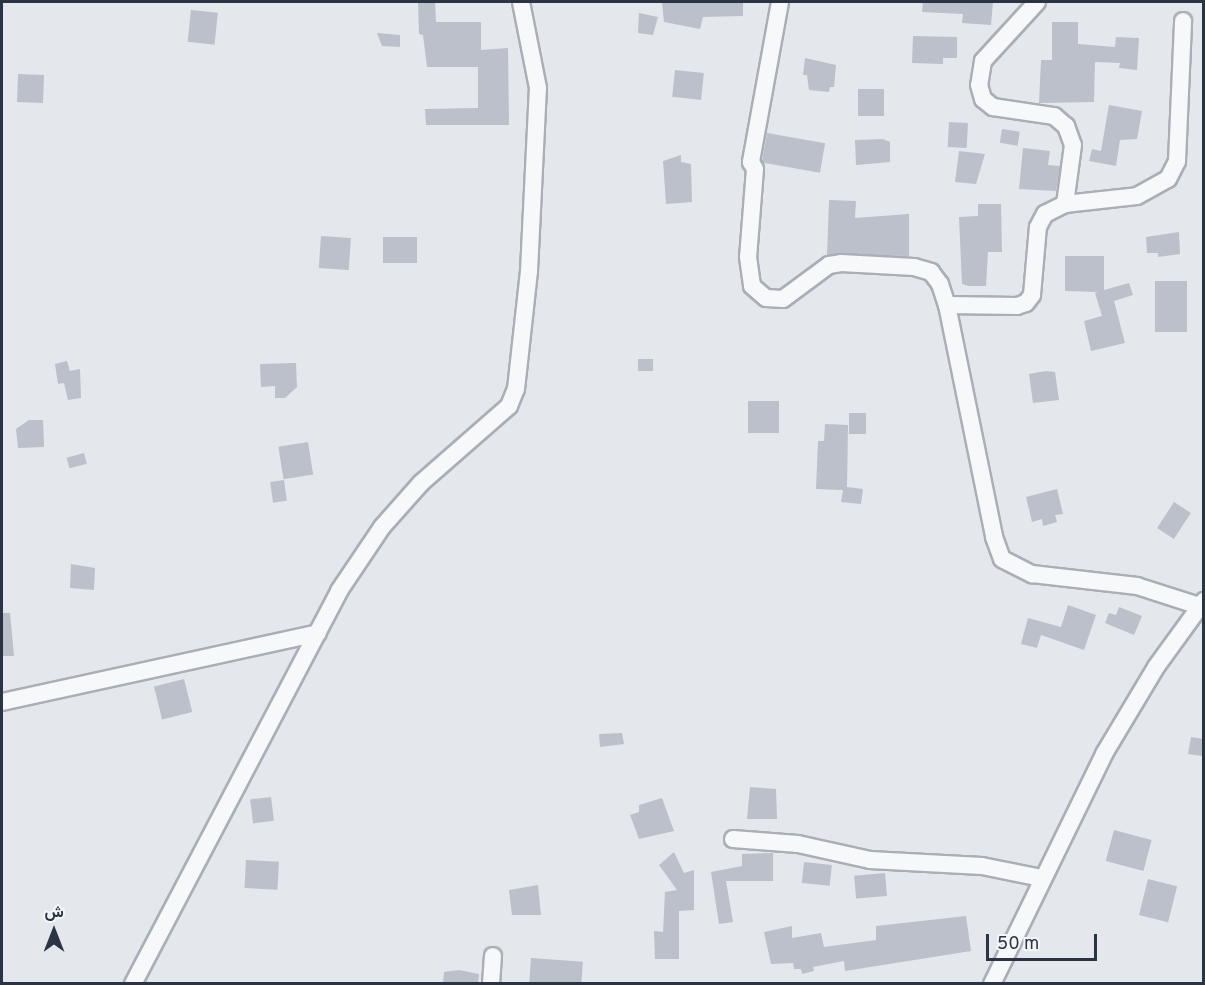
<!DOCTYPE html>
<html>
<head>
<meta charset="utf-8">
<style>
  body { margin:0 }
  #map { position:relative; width:1205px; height:985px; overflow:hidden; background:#e4e7ec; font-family:Overpass,Vazirmatn,sans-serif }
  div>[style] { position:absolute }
  .building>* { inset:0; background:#bbc0ca; transform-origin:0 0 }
  .roads { filter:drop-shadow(2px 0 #a9aeb7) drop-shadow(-2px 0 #a9aeb7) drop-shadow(0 2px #a9aeb7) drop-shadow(0 -2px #a9aeb7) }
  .minor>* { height:16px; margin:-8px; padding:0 8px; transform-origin:8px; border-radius:8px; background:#f7f8fa }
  span { translate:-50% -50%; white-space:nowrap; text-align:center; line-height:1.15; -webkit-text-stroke:4.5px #f4f6f9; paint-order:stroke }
  .frame { position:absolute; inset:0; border:3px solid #2b3445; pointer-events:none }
  .north { position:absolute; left:24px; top:901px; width:60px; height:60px; -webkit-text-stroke:4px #f4f6f9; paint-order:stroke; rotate:0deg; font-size:16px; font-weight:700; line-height:24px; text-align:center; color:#2b3445 }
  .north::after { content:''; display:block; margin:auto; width:21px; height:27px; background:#2b3445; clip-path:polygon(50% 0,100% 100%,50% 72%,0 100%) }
  .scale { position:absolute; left:986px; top:934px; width:111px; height:27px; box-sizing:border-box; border:3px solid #2b3445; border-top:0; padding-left:8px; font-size:18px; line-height:21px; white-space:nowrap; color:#2b3445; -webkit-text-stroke:4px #f4f6f9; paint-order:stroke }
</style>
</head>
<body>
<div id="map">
  <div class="building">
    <i style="clip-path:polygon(418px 2px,435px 2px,436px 22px,481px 22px,481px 50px,508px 48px,509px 125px,426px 125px,425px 109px,478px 108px,478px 67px,427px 67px,423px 35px,419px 34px)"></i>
    <i style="clip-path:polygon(662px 2px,743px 2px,743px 16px,703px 17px,700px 29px,664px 22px)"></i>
    <i style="clip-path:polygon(923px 2px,993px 2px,991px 25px,962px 23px,963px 14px,922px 12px)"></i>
    <i style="left:191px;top:10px;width:27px;height:32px;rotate:6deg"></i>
    <i style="clip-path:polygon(639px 13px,658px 17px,653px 35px,638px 33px)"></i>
    <i style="clip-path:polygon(1052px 22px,1078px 22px,1078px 44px,1115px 47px,1116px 37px,1139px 38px,1137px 70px,1119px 68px,1120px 63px,1095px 62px,1094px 102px,1039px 103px,1041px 60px,1052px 60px)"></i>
    <i style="clip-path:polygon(377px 33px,400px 35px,400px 47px,382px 46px)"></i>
    <i style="clip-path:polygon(913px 36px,957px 37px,957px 58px,943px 58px,943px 64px,912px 63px)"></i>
    <i style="clip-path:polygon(805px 58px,836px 65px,834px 87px,830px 87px,829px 92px,809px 90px,807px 75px,803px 75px)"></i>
    <i style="left:675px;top:70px;width:29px;height:27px;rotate:6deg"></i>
    <i style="left:18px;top:74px;width:26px;height:28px;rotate:2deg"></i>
    <i style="left:858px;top:89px;width:26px;height:27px"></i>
    <i style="clip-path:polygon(1109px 105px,1142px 111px,1137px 139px,1120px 140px,1116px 166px,1089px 161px,1092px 149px,1101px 151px)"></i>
    <i style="left:949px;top:122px;width:19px;height:25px;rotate:3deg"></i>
    <i style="left:1002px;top:129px;width:18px;height:14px;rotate:9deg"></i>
    <i style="left:767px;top:133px;width:59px;height:30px;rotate:10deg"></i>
    <i style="clip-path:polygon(883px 139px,890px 142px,890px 162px,856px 165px,855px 140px)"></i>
    <i style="clip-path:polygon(1023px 148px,1050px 151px,1048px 165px,1060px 166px,1056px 191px,1019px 189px)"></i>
    <i style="clip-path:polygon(959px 151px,985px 154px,976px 184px,955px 182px)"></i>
    <i style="clip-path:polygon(681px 155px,681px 162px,691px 164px,692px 202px,666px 204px,663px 161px)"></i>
    <i style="clip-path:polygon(829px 200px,856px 201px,855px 218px,909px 214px,909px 256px,827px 255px)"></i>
    <i style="clip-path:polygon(978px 204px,1001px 204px,1002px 252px,988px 252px,986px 286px,969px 286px,962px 284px,959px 217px,978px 216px)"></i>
    <i style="clip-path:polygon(1179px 232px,1180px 254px,1158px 257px,1158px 253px,1147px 253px,1146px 237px)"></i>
    <i style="left:321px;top:236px;width:30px;height:32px;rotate:4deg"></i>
    <i style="left:383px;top:237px;width:34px;height:26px"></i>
    <i style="clip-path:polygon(1065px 256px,1104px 256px,1104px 290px,1129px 283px,1133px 295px,1114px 301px,1125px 343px,1091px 351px,1084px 321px,1102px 316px,1095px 293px,1098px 292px,1065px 291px)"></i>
    <i style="left:1155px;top:281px;width:32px;height:51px"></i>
    <i style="left:638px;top:359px;width:15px;height:12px"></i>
    <i style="clip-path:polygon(67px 361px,70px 371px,80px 369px,81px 398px,68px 400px,64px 383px,58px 384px,55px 364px)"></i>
    <i style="clip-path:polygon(296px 363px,297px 387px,285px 398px,275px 398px,275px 386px,261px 387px,260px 364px)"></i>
    <i style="clip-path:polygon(1046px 371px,1055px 372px,1059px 400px,1033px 403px,1029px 374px)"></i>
    <i style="left:748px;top:401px;width:31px;height:32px"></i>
    <i style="left:849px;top:413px;width:17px;height:21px"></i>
    <i style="clip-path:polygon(29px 420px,43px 420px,44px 447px,18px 448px,16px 429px)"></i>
    <i style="clip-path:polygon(825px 424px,848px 425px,847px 487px,863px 489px,861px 504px,841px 502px,843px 490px,816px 489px,818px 441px,824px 441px)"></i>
    <i style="left:308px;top:442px;width:33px;height:30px;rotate:81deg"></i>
    <i style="left:84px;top:453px;width:11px;height:18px;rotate:75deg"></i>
    <i style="left:284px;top:480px;width:21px;height:14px;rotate:82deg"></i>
    <i style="clip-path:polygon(1057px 489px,1063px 514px,1055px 515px,1057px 522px,1043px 526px,1042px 519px,1032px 522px,1026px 497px)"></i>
    <i style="left:1174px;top:502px;width:20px;height:31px;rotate:33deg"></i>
    <i style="clip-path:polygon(71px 564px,95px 568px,94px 590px,70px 588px)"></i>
    <i style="clip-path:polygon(1068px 605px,1096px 615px,1084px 650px,1041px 635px,1037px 648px,1021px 644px,1028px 618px,1061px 627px)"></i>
    <i style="clip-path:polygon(1119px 607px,1142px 616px,1134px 635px,1105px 623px,1109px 613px,1116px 615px)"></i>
    <i style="clip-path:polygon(2px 613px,10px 613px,14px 656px,2px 656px)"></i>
    <i style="left:184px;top:679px;width:34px;height:31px;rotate:76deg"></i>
    <i style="clip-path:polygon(622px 733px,624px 744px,600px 747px,599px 734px)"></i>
    <i style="clip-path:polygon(1191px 737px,1203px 739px,1203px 756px,1188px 754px)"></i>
    <i style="clip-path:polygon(750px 787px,776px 789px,777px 819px,747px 819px)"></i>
    <i style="left:271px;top:797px;width:24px;height:21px;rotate:83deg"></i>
    <i style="clip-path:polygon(662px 798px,674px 831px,639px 839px,630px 815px,639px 812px,639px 805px)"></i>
    <i style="left:1114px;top:830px;width:39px;height:32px;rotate:15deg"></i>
    <i style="clip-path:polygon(674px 852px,684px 873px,694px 870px,694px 910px,679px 911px,679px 959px,655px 959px,654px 931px,663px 932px,665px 892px,677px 890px,659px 865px)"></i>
    <i style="clip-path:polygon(773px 853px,773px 881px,726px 881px,733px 922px,719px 924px,711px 872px,742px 866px,742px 854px)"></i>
    <i style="left:246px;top:860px;width:33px;height:28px;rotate:3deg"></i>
    <i style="left:804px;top:862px;width:28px;height:21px;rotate:6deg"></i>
    <i style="left:885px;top:873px;width:23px;height:31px;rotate:85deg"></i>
    <i style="left:1148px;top:879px;width:30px;height:37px;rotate:14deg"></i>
    <i style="clip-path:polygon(538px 885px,541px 915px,512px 915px,509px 890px)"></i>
    <i style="clip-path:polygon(966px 916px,971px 951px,845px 971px,844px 961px,813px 967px,814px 971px,802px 974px,801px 969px,794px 969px,793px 963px,771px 964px,764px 932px,792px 926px,792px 938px,821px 933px,824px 947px,876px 940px,876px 926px)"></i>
    <i style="left:531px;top:958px;width:52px;height:24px;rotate:4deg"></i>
    <i style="clip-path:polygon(459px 970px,479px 974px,478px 984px,443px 984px,444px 972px)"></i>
  </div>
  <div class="roads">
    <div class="minor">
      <i style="left:780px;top:2px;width:163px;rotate:100.3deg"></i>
      <i style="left:751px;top:162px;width:8px;rotate:60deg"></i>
      <i style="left:755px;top:169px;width:88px;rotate:94.5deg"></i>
      <i style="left:748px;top:257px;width:29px;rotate:82deg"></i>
      <i style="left:752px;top:286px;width:18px;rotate:41deg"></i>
      <i style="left:766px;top:298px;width:17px;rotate:3deg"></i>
      <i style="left:783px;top:299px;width:57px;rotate:-36.5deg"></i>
      <i style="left:829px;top:265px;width:12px;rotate:-9deg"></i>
      <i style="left:841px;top:263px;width:73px;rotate:3.1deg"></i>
      <i style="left:914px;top:267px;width:18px;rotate:16deg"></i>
      <i style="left:931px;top:272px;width:15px;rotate:53deg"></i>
      <i style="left:940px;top:284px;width:22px;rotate:72deg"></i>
      <i style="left:947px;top:305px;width:237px;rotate:78.5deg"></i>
      <i style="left:994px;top:537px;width:23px;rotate:70deg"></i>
      <i style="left:1002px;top:559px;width:34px;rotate:27deg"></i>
      <i style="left:1032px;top:574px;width:106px;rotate:6.5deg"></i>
      <i style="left:1137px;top:586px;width:65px;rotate:17.9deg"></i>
      <i style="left:1037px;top:2px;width:80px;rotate:132.5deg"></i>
      <i style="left:983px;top:61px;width:24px;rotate:99deg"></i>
      <i style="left:979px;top:85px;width:15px;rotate:74deg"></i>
      <i style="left:983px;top:99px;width:13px;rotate:39deg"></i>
      <i style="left:993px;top:107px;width:62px;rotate:8.4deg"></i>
      <i style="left:1054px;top:116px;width:16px;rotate:40deg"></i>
      <i style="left:1066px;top:126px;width:20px;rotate:70deg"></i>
      <i style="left:1073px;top:145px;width:60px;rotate:97.7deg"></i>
      <i style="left:947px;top:305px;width:70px;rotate:0.8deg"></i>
      <i style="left:1017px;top:306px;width:9px;rotate:-18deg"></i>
      <i style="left:1026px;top:303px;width:10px;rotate:-53deg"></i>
      <i style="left:1032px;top:295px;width:68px;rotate:-85deg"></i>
      <i style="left:1038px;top:227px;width:15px;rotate:-62deg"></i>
      <i style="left:1045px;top:214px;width:22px;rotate:-27deg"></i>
      <i style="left:1065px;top:204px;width:72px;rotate:-6.3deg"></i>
      <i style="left:1137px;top:196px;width:35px;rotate:-29deg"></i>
      <i style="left:1168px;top:179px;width:20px;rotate:-63deg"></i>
      <i style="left:1177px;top:161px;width:140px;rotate:-87.5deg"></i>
      <i style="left:2px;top:702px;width:323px;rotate:-12.3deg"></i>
      <i style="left:733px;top:839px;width:65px;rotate:4.4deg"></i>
      <i style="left:798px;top:844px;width:74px;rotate:12.5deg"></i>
      <i style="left:870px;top:860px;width:112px;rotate:3.1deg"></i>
      <i style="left:982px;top:866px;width:60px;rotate:11.5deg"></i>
      <i style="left:133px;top:984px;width:444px;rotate:-62.3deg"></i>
      <i style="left:339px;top:591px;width:77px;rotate:-56.1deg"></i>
      <i style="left:382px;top:527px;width:59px;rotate:-48.4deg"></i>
      <i style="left:421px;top:483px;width:117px;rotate:-41.2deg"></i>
      <i style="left:509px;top:406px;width:18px;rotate:-68deg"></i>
      <i style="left:516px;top:389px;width:119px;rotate:-83.7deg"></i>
      <i style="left:529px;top:271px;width:183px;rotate:-87.2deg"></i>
      <i style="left:538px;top:88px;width:88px;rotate:-101.2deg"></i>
      <i style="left:491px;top:984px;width:28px;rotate:-86deg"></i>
      <i style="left:992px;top:984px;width:256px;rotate:-64deg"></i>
      <i style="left:1104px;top:754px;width:101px;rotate:-59.1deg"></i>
      <i style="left:1156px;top:667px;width:82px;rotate:-54deg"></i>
    </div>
  </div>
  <div class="frame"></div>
  <div class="north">ش</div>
  <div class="scale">50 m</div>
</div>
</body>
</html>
